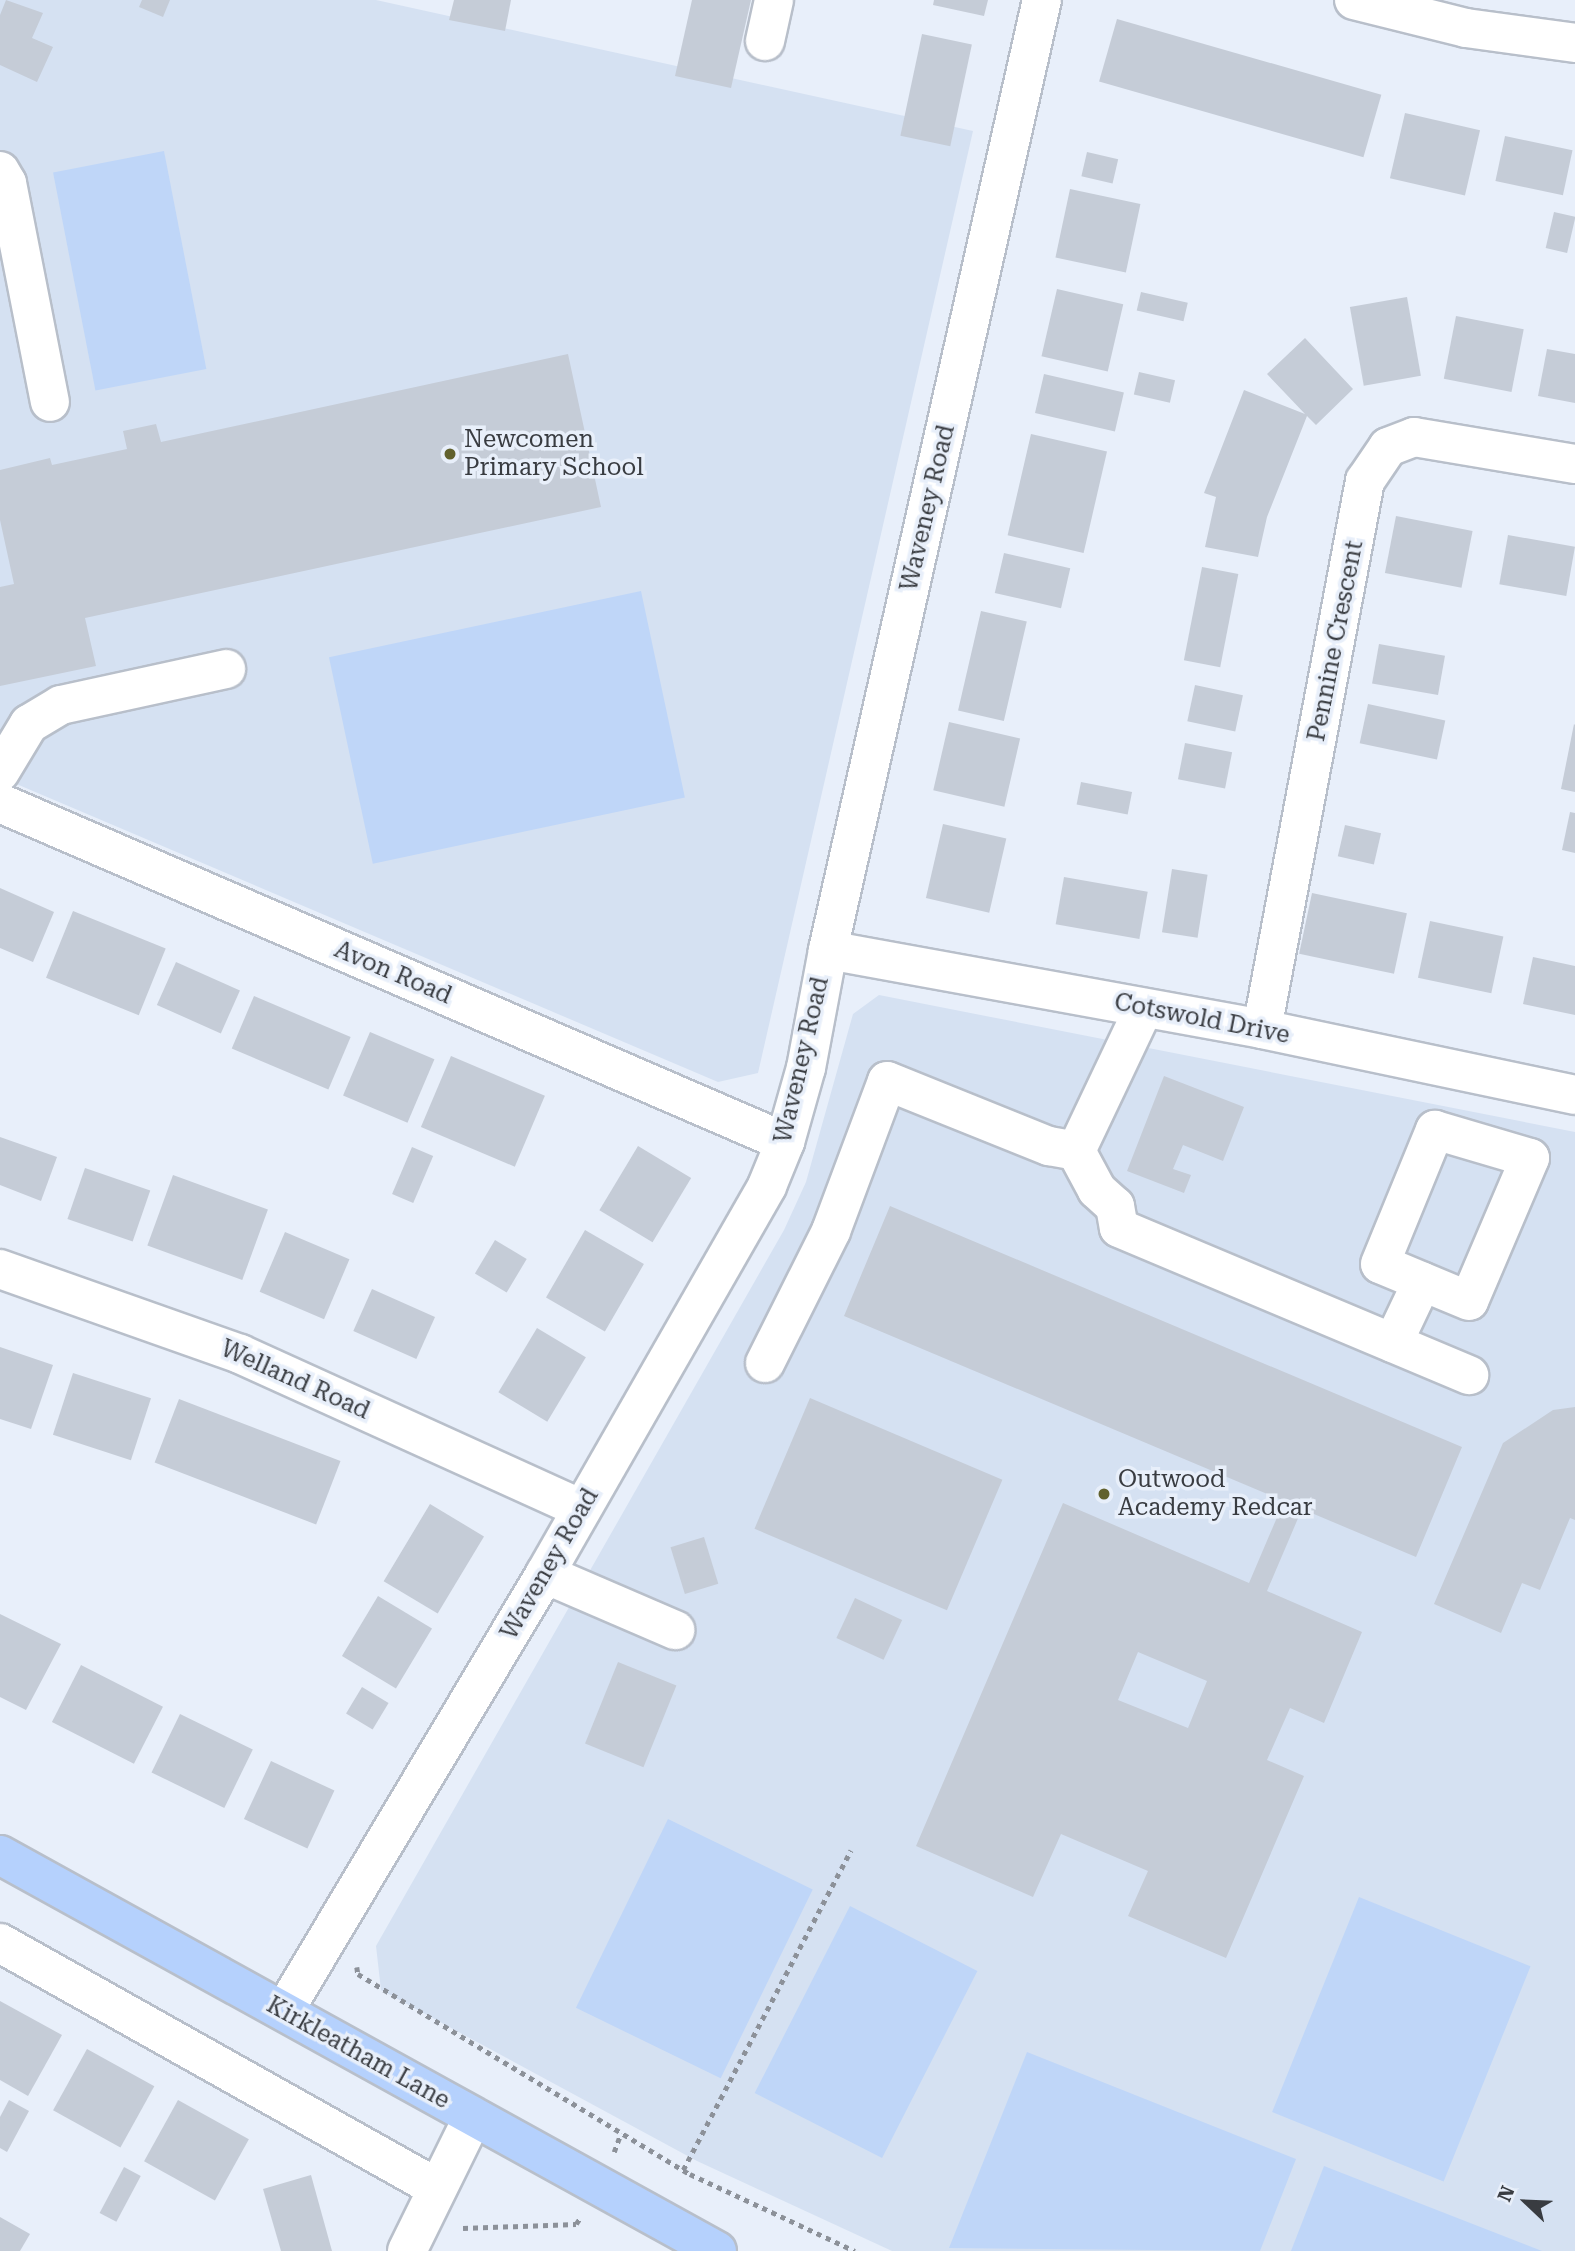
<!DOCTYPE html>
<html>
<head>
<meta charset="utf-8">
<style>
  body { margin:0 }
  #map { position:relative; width:1575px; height:2251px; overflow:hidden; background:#e8effa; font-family:"Roboto Serif",serif }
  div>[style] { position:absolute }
  .built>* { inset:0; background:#d5e1f2 }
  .green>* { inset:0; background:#bfd6f8; transform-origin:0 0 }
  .building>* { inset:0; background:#c5ccd7; transform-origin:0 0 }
  .path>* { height:4.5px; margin-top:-2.25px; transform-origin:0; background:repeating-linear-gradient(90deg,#8c9199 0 5px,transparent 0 10px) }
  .roads { filter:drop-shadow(2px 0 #b8bfca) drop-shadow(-2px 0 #b8bfca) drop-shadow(0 2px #b8bfca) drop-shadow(0 -2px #b8bfca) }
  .minor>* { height:38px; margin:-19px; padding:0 19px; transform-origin:19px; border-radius:19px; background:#fff }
  .major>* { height:38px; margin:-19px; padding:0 19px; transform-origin:19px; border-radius:19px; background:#b5d1fd }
  .dots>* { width:19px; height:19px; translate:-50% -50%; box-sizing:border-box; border:4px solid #e8effa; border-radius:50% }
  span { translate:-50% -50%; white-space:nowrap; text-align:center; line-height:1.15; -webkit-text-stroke:7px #e8effa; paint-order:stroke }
  .poi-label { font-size:24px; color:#393c41 }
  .left { translate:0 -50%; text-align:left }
  .street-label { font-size:24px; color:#393c41 }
  .north { position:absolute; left:1491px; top:2167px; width:70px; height:70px; -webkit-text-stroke:5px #e8effa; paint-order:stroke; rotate:293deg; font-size:19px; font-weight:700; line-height:28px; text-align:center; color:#393c41 }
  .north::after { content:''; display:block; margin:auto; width:24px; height:32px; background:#393c41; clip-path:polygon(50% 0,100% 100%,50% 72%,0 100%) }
</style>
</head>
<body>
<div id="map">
  <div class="built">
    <i style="clip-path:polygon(0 0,376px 0,973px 131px,758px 1073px,718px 1082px,0 777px)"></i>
    <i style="clip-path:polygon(879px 995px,1575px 1132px,1575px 2251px,892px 2251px,697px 2161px,381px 1990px,376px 1946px,784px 1230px,806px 1182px,853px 1014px)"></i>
  </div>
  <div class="green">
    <i style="left:164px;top:151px;width:222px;height:113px;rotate:79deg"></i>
    <i style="left:641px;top:591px;width:211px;height:319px;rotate:78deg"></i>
    <i style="left:668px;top:1819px;width:161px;height:210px;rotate:26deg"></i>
    <i style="left:1359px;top:1897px;width:185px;height:232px;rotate:22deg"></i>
    <i style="left:850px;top:1906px;width:143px;height:210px;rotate:27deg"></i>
    <i style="clip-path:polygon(1027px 2052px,1296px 2159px,1260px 2251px,949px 2248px)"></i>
    <i style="clip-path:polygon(1324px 2166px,1542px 2251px,1291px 2251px)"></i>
  </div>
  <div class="building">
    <i style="clip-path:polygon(6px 0,43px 13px,32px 38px,53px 47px,37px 82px,0 65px,0 15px)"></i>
    <i style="clip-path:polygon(142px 0,170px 0,163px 17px,139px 7px)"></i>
    <i style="clip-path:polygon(454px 0,511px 0,505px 31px,449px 20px)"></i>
    <i style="clip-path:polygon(692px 0,751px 0,731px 88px,675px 76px)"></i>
    <i style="clip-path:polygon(934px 0,988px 0,984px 16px,933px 5px)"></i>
    <i style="left:1117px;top:19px;width:275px;height:65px;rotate:16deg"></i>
    <i style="left:922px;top:34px;width:51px;height:104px;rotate:12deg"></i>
    <i style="left:1405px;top:113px;width:77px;height:67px;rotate:13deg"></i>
    <i style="left:1505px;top:136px;width:69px;height:46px;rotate:12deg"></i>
    <i style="left:1087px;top:152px;width:32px;height:25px;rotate:13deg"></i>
    <i style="left:1070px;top:189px;width:72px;height:70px;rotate:12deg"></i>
    <i style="left:1554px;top:212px;width:22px;height:37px;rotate:13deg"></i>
    <i style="left:1057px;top:289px;width:68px;height:69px;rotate:13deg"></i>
    <i style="left:1141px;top:292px;width:48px;height:19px;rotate:13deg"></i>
    <i style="left:1407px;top:297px;width:80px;height:58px;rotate:80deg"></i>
    <i style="left:1456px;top:316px;width:69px;height:64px;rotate:11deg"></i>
    <i style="clip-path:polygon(1305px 338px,1353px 389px,1316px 425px,1307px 416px,1267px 517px,1258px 557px,1205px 547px,1216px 497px,1204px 493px,1244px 390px,1305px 414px,1267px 374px)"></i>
    <i style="clip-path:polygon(1547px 349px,1575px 354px,1575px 403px,1538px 396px)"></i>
    <i style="clip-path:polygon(568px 354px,601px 507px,85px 618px,96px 666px,0 686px,0 587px,14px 584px,0 520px,0 470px,50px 458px,52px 465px,127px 449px,123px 431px,156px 424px,161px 442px)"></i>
    <i style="left:1139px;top:372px;width:37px;height:23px;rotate:13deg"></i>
    <i style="left:1044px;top:374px;width:82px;height:40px;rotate:13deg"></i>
    <i style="left:1031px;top:434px;width:78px;height:104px;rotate:13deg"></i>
    <i style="left:1396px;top:516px;width:78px;height:58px;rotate:11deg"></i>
    <i style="left:1508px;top:535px;width:68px;height:50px;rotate:10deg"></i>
    <i style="left:1004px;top:553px;width:68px;height:41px;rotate:13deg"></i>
    <i style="left:1202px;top:567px;width:37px;height:95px;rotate:11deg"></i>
    <i style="left:981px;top:611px;width:47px;height:102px;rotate:13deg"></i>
    <i style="left:1379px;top:644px;width:67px;height:40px;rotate:10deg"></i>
    <i style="left:1195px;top:685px;width:49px;height:37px;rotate:12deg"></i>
    <i style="left:1368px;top:704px;width:79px;height:40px;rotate:12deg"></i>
    <i style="left:949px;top:722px;width:73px;height:70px;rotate:13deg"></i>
    <i style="clip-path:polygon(1574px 724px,1575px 725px,1575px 792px,1561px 789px)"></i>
    <i style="left:1185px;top:743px;width:48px;height:37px;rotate:11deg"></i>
    <i style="left:1081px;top:782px;width:52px;height:23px;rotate:11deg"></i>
    <i style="clip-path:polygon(1570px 812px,1575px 813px,1575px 853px,1562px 850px)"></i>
    <i style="left:943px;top:824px;width:65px;height:76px;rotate:13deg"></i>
    <i style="left:1345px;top:825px;width:37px;height:32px;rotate:13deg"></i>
    <i style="left:1172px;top:869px;width:36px;height:64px;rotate:9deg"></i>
    <i style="left:1064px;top:877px;width:85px;height:48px;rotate:10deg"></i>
    <i style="clip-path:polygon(0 888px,54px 912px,33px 962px,0 948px)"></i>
    <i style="left:1312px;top:893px;width:97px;height:62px;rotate:12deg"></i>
    <i style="left:73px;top:911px;width:100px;height:72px;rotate:22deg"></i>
    <i style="left:1430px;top:921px;width:75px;height:58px;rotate:12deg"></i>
    <i style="clip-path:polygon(1533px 957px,1575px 966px,1575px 1015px,1523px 1004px)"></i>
    <i style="left:176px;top:962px;width:70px;height:47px;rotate:24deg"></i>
    <i style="left:254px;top:996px;width:105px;height:57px;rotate:23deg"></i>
    <i style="left:370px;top:1032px;width:70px;height:69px;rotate:23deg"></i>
    <i style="left:451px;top:1056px;width:102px;height:77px;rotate:23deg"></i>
    <i style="clip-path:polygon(1164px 1076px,1244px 1107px,1223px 1161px,1183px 1145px,1173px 1169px,1191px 1175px,1184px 1193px,1127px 1171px)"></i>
    <i style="clip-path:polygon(0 1137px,57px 1157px,41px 1201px,0 1185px)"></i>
    <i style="left:638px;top:1146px;width:62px;height:75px;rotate:31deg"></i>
    <i style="left:412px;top:1147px;width:23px;height:51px;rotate:23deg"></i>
    <i style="left:85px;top:1168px;width:69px;height:54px;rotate:19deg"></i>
    <i style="left:173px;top:1175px;width:101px;height:75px;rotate:20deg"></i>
    <i style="clip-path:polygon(evenodd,890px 1206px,1462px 1447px,1416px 1557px,1302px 1509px,1267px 1591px,1362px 1632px,1324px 1723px,1290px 1708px,1267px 1760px,1304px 1776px,1226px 1958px,1128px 1916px,1148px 1871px,1061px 1834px,1033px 1897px,916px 1846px,1063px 1503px,1249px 1583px,1284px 1501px,844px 1316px,890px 1206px,1138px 1652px,1207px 1681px,1188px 1728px,1118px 1700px,1138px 1652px)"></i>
    <i style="left:585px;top:1230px;width:68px;height:78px;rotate:30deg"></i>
    <i style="left:285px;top:1232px;width:70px;height:65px;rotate:23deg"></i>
    <i style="left:495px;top:1240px;width:37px;height:39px;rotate:31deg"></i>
    <i style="left:372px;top:1289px;width:69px;height:46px;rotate:24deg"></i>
    <i style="left:537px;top:1328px;width:57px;height:75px;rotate:31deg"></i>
    <i style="clip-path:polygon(0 1347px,53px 1365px,31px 1429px,0 1419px)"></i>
    <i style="left:73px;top:1373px;width:82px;height:65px;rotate:18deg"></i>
    <i style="left:810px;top:1398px;width:209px;height:142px;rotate:23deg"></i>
    <i style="left:179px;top:1399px;width:173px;height:68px;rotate:21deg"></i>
    <i style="clip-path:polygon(1575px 1407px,1575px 1520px,1570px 1518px,1540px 1590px,1522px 1583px,1501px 1633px,1434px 1604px,1503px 1443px,1553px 1410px)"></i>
    <i style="left:430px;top:1504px;width:63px;height:90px;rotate:31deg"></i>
    <i style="left:704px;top:1537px;width:49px;height:35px;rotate:73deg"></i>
    <i style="left:378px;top:1596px;width:63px;height:70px;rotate:31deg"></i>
    <i style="left:855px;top:1598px;width:52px;height:44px;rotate:25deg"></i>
    <i style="clip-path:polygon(0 1614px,61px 1644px,26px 1710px,0 1697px)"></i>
    <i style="left:618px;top:1662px;width:63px;height:88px;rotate:22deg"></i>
    <i style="left:81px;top:1665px;width:92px;height:64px;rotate:27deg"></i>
    <i style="left:362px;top:1687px;width:31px;height:31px;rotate:31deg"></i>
    <i style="left:180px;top:1714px;width:81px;height:65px;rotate:26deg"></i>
    <i style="left:271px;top:1761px;width:70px;height:64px;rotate:25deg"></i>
    <i style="clip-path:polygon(0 2001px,62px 2035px,28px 2096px,0 2080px)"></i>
    <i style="left:87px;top:2049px;width:77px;height:70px;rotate:29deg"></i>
    <i style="clip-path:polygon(9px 2100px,29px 2111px,7px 2152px,0 2148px,0 2117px)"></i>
    <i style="left:178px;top:2100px;width:81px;height:70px;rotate:29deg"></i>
    <i style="left:124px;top:2167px;width:19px;height:52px;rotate:28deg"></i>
    <i style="clip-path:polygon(311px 2175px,332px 2251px,281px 2251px,263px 2189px)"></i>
    <i style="clip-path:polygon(0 2217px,30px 2234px,20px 2251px,0 2251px)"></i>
  </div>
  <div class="path">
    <i style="left:357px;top:1967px;width:7px;rotate:82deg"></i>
    <i style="left:358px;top:1974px;width:388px;rotate:31.1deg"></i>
    <i style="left:690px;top:2174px;width:182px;rotate:25deg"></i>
    <i style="left:614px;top:2152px;width:20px;rotate:-70deg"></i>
    <i style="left:683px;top:2170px;width:361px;rotate:-62.3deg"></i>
    <i style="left:463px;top:2228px;width:113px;rotate:-2deg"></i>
    <i style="left:576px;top:2224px;width:7px;rotate:-56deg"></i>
  </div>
  <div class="roads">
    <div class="minor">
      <i style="left:1354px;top:0;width:115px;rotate:14deg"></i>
      <i style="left:1466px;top:28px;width:110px;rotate:7.8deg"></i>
      <i style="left:765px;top:41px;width:42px;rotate:-77.6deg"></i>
      <i style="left:0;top:171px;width:14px;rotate:60deg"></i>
      <i style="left:7px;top:183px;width:223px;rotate:78.9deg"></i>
      <i style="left:0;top:772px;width:56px;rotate:-58.9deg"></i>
      <i style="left:29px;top:724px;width:37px;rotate:-31deg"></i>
      <i style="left:61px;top:705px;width:169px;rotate:-12.3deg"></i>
      <i style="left:0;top:803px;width:855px;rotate:23.36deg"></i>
      <i style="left:828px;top:950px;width:441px;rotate:10.3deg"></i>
      <i style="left:1262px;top:1029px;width:320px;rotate:11.9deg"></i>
      <i style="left:1262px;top:1029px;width:558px;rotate:-79.36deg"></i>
      <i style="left:1365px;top:481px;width:41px;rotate:-55.9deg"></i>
      <i style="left:1388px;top:447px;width:28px;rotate:-21deg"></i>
      <i style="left:1414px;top:437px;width:163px;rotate:9.5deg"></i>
      <i style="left:1435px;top:1130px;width:99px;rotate:16.4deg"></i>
      <i style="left:1530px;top:1158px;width:155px;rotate:113.1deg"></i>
      <i style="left:1469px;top:1301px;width:96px;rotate:-157.4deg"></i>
      <i style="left:1380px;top:1264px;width:145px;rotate:-67.7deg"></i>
      <i style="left:1076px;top:1151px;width:44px;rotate:61.7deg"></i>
      <i style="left:1097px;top:1190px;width:24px;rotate:42deg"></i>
      <i style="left:1115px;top:1206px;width:22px;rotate:80deg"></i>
      <i style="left:1119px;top:1228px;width:380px;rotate:22.8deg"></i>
      <i style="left:0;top:1269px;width:255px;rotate:19.5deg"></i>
      <i style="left:240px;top:1354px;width:375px;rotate:24.4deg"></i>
      <i style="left:1393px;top:1343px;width:68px;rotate:-64.6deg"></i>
      <i style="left:765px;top:1363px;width:148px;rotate:-63.4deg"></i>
      <i style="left:831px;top:1231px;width:160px;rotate:-69.5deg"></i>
      <i style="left:887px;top:1081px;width:175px;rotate:21.9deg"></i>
      <i style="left:1049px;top:1146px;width:27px;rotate:10deg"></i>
      <i style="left:1076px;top:1151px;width:158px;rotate:-64.6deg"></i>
      <i style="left:545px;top:1574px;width:142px;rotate:23.3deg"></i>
      <i style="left:0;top:1943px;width:501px;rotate:29.28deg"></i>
      <i style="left:284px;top:2011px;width:509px;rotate:-59.15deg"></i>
      <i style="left:545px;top:1574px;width:447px;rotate:-60.2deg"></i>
      <i style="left:767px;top:1186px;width:48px;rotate:-67.8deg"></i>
      <i style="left:785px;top:1142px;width:77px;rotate:-74.2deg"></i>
      <i style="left:806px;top:1068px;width:120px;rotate:-79.4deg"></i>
      <i style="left:828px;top:950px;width:974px;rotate:-77.31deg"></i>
      <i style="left:407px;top:2251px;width:149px;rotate:-63.8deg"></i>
    </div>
    <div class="major">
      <i style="left:0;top:1855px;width:819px;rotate:28.91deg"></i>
    </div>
  </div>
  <div class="dots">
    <i style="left:450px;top:454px;background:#61612d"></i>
    <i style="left:1104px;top:1494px;background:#61612d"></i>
  </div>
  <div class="poi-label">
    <span class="left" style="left:464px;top:454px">Newcomen<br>Primary School</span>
    <span class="left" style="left:1118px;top:1494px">Outwood<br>Academy Redcar</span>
  </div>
  <div class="street-label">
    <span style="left:928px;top:508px;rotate:-77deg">Waveney Road</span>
    <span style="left:1336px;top:641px;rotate:-79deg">Pennine Crescent</span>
    <span style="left:393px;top:973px;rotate:23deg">Avon Road</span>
    <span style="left:1202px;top:1019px;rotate:11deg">Cotswold Drive</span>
    <span style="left:802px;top:1060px;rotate:-77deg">Waveney Road</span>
    <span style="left:295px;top:1380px;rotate:24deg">Welland Road</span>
    <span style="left:550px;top:1564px;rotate:-60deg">Waveney Road</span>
    <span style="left:358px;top:2053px;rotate:29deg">Kirkleatham Lane</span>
  </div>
  <div class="north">N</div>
</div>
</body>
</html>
